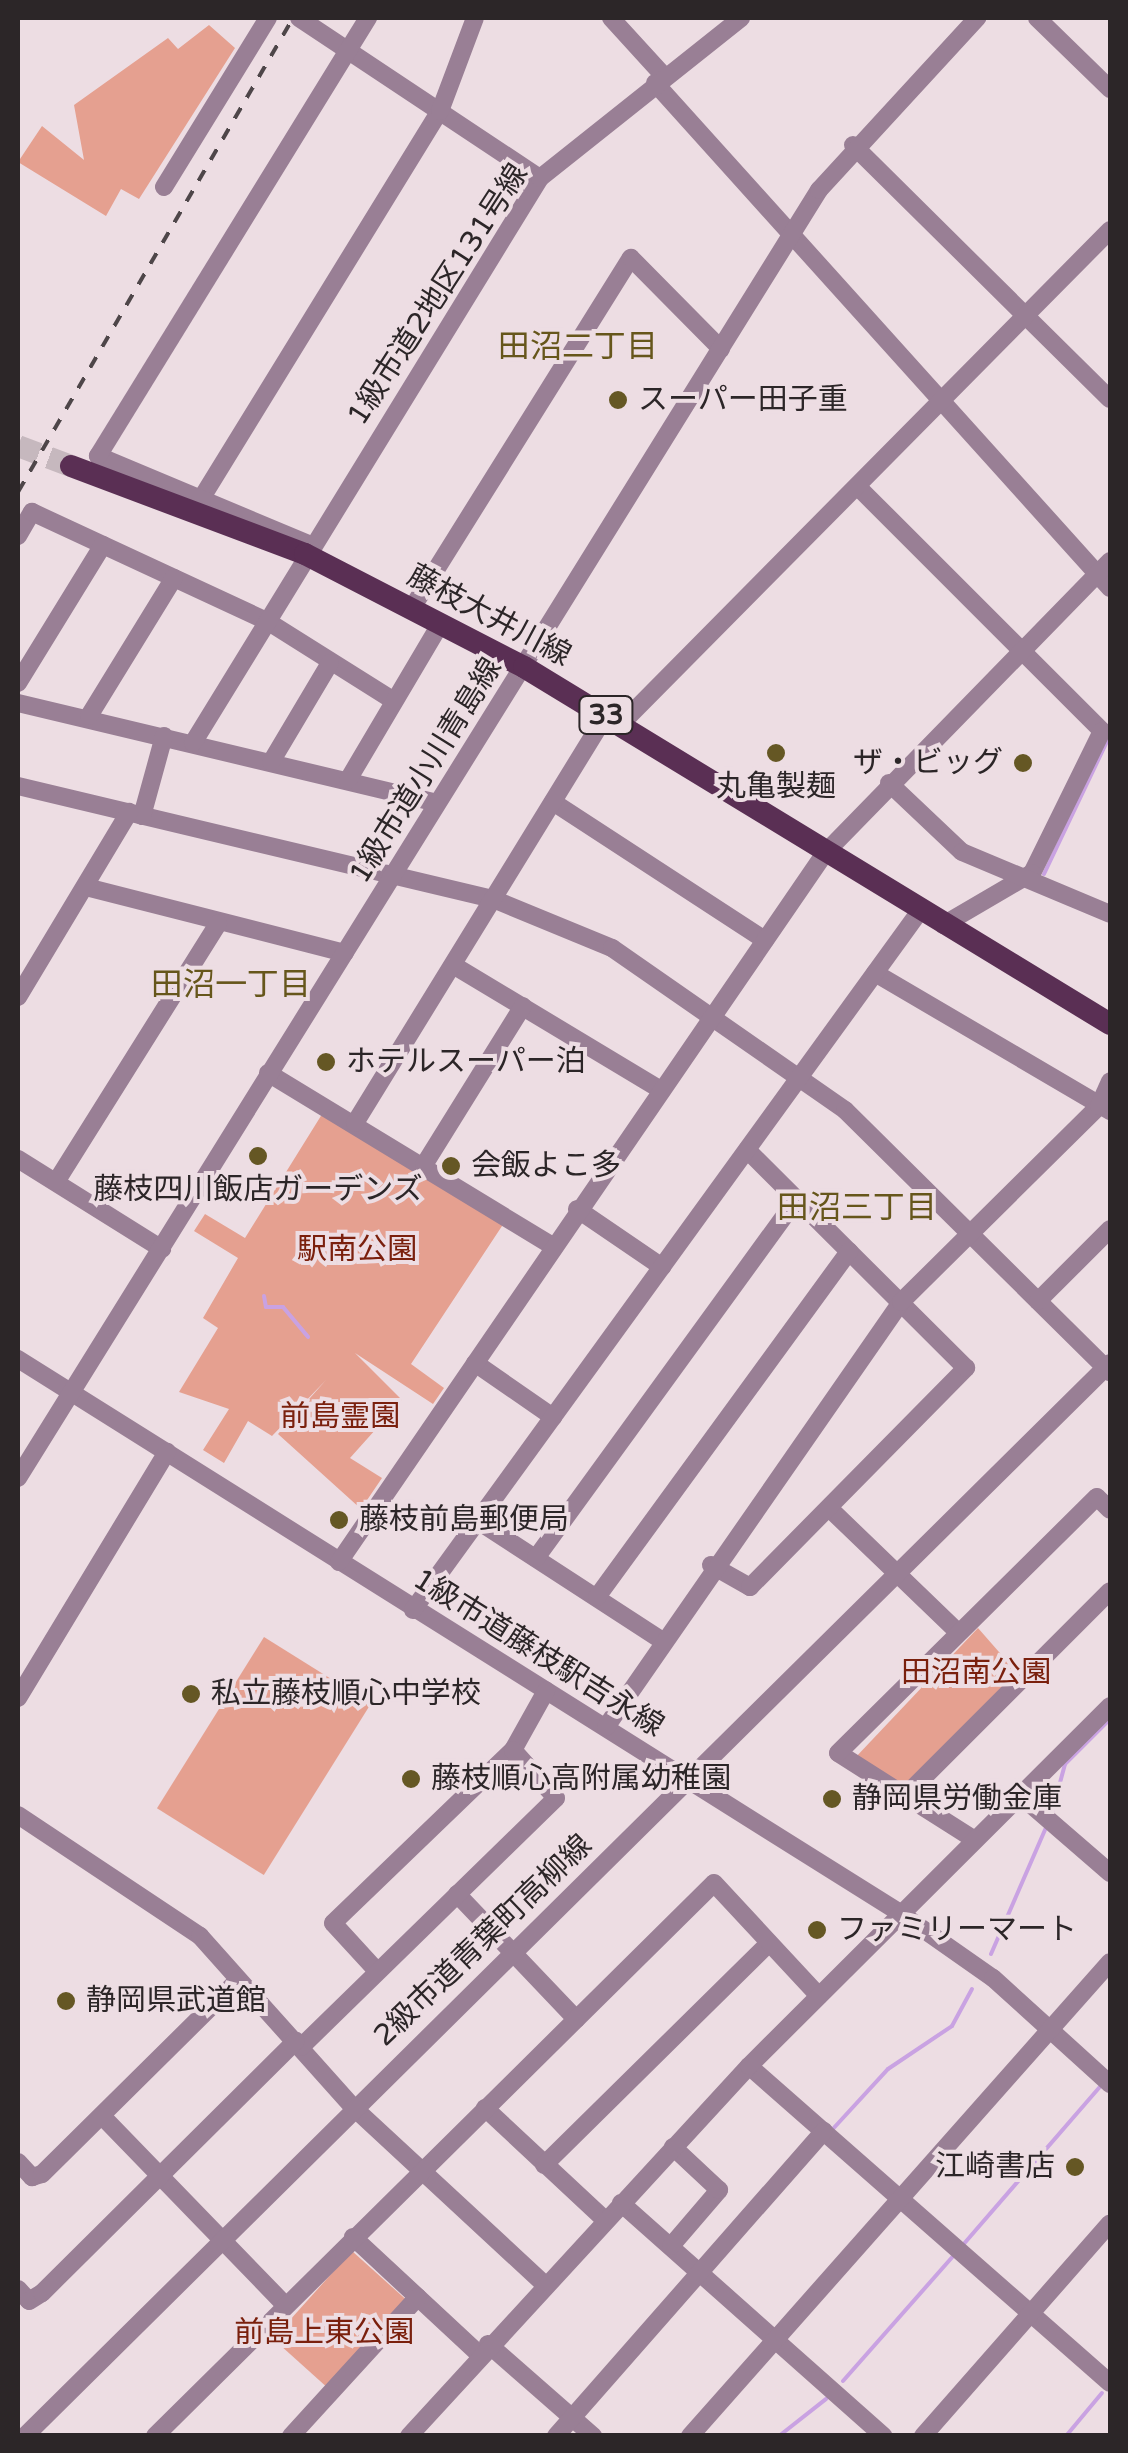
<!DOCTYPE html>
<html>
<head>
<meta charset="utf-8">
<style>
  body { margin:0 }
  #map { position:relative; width:1128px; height:2453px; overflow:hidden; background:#eddde3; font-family:"Varela Round","Noto Sans JP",sans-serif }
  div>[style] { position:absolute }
  .green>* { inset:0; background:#e5a090; transform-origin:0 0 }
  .stream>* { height:4px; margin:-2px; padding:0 2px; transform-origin:2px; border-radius:2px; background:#c9a2e2 }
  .major-tunnel>* { height:22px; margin-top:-11px; transform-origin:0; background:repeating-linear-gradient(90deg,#c6b8be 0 22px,transparent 0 33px) }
  .minor>* { height:18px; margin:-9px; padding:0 9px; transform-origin:9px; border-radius:9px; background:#997f95 }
  .major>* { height:22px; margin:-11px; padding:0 11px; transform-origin:11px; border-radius:11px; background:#5a2f54 }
  .rail>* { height:4px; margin-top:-2px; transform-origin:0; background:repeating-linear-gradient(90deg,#4e4649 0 12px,transparent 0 24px) }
  .dots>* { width:28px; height:28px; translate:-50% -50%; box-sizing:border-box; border:5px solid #eddde3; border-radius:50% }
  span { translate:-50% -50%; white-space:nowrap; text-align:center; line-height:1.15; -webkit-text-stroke:8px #eddde3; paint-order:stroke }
  .shield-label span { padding:2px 8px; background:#eddde3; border:2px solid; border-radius:8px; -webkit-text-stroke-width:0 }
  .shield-label { font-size:28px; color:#2c2628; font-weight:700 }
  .street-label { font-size:30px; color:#2c2628 }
  .poi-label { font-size:30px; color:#2c2628 }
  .left { translate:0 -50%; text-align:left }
  .right { translate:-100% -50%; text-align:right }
  .park-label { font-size:30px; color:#7a200d }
  .neighbourhood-label { font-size:32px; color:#66561b }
  .frame { position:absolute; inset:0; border:20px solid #2c2628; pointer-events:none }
</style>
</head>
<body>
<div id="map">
  <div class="green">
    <i style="clip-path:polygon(209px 25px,235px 48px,139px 199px,121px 189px,106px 216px,18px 162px,42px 126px,84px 160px,74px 105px,168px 38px,178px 49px)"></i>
    <i style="clip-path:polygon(324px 1111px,504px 1223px,411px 1364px,444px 1388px,433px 1404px,355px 1353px,402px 1400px,350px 1458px,382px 1478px,361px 1509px,278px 1434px,326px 1380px,272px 1436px,248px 1421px,224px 1463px,203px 1450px,229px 1409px,179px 1392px,218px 1328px,203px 1318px,238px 1258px,194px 1231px,205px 1214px,245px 1238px)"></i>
    <i style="clip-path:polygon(978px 1628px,1019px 1675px,902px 1788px,854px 1759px)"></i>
    <i style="left:264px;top:1637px;width:126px;height:202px;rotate:32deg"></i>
    <i style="left:352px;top:2251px;width:76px;height:118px;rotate:42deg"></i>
  </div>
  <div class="stream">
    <i style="left:1044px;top:874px;width:154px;rotate:-64.6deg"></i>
    <i style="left:264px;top:1296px;width:11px;rotate:80deg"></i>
    <i style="left:266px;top:1307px;width:17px"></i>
    <i style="left:283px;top:1307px;width:39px;rotate:50deg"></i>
    <i style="left:1051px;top:1816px;width:54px;rotate:-74.9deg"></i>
    <i style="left:1065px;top:1764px;width:64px;rotate:-45deg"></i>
    <i style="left:991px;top:1954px;width:141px;rotate:-66.5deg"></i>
    <i style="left:831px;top:2131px;width:84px;rotate:-47.4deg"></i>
    <i style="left:888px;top:2069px;width:77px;rotate:-33.9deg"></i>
    <i style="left:952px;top:2026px;width:42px;rotate:-61.6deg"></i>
    <i style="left:962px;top:2246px;width:216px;rotate:-49.1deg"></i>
    <i style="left:843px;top:2381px;width:171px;rotate:-48.6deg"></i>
    <i style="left:779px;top:2436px;width:60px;rotate:-38.2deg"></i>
    <i style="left:1066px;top:2436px;width:56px;rotate:-50.1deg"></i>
  </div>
  <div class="major-tunnel">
    <i style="left:18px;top:446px;width:57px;rotate:20.7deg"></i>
  </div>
  <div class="minor">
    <i style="left:299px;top:18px;width:289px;rotate:33.6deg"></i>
    <i style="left:611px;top:18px;width:79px;rotate:47.6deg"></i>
    <i style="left:1037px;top:18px;width:102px;rotate:44.2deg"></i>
    <i style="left:655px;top:83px;width:680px;rotate:47.98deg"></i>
    <i style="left:853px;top:145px;width:361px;rotate:44.7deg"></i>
    <i style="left:164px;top:187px;width:198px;rotate:-58.4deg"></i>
    <i style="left:858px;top:487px;width:345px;rotate:45deg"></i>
    <i style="left:1102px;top:731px;width:158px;rotate:116.2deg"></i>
    <i style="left:1032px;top:873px;width:103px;rotate:149.7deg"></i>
    <i style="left:201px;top:499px;width:456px;rotate:-58.4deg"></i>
    <i style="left:440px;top:111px;width:99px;rotate:-69.4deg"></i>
    <i style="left:18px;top:536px;width:28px;rotate:-60deg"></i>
    <i style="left:32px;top:512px;width:259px;rotate:24.9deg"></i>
    <i style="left:267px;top:621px;width:150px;rotate:32.2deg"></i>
    <i style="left:311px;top:545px;width:231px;rotate:-157.3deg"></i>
    <i style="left:98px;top:456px;width:515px;rotate:-58.35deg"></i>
    <i style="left:412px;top:608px;width:413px;rotate:-58deg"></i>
    <i style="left:631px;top:258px;width:128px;rotate:45.3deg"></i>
    <i style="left:18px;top:683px;width:162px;rotate:-58.4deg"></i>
    <i style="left:18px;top:703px;width:429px;rotate:13.4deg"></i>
    <i style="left:89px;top:716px;width:162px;rotate:-58.4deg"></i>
    <i style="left:621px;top:724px;width:695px;rotate:-45.29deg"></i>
    <i style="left:193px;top:743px;width:663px;rotate:-58.44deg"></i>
    <i style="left:540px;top:178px;width:257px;rotate:-38.5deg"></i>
    <i style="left:271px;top:762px;width:115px;rotate:-59.2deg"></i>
    <i style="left:348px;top:780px;width:182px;rotate:-59.4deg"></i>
    <i style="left:889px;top:783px;width:100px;rotate:43.4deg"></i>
    <i style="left:962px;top:852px;width:160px;rotate:22.7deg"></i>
    <i style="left:18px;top:786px;width:488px;rotate:13.4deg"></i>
    <i style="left:493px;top:899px;width:129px;rotate:22.4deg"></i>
    <i style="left:612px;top:948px;width:284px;rotate:34.8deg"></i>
    <i style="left:845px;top:1110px;width:373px;rotate:44.7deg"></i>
    <i style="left:553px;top:802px;width:253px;rotate:33.1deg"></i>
    <i style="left:142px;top:816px;width:83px;rotate:-74.6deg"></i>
    <i style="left:86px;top:887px;width:267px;rotate:14.3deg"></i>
    <i style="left:453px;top:965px;width:240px;rotate:31deg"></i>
    <i style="left:875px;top:973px;width:273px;rotate:30.4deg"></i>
    <i style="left:18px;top:997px;width:216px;rotate:-59deg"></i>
    <i style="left:268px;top:1073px;width:333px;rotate:31.3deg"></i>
    <i style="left:355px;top:1123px;width:479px;rotate:-58.4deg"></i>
    <i style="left:18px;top:1159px;width:170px;rotate:32deg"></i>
    <i style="left:424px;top:1165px;width:187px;rotate:-58.1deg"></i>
    <i style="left:56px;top:1182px;width:305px;rotate:-57.9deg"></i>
    <i style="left:577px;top:1209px;width:103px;rotate:34.3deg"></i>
    <i style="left:1038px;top:1301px;width:102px;rotate:-45deg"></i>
    <i style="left:18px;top:1359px;width:1042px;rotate:32.13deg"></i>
    <i style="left:900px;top:1913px;width:113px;rotate:35deg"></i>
    <i style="left:993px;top:1978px;width:158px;rotate:42.2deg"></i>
    <i style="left:475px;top:1363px;width:95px;rotate:34.7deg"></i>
    <i style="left:18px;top:1478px;width:1517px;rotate:-58.12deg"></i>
    <i style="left:819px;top:190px;width:234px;rotate:-47.4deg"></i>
    <i style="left:829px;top:1508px;width:179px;rotate:43.9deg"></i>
    <i style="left:478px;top:1521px;width:217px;rotate:33deg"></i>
    <i style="left:536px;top:1558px;width:444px;rotate:-54deg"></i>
    <i style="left:339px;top:1562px;width:860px;rotate:-55.57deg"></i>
    <i style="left:825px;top:853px;width:408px;rotate:-45.7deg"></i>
    <i style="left:711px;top:1565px;width:45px;rotate:29.4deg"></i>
    <i style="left:750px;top:1587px;width:308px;rotate:-45.4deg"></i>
    <i style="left:966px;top:1368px;width:309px;rotate:-135.1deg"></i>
    <i style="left:597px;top:1597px;width:428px;rotate:-53.9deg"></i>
    <i style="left:413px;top:1610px;width:864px;rotate:-54.05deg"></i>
    <i style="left:18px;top:1698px;width:288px;rotate:-58.8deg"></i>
    <i style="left:606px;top:1727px;width:517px;rotate:-55.23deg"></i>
    <i style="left:901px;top:1302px;width:279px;rotate:-44.7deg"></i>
    <i style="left:1099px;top:1106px;width:27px;rotate:-66deg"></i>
    <i style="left:1020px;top:1795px;width:119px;rotate:40.9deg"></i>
    <i style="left:904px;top:1797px;width:291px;rotate:-45deg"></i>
    <i style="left:18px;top:1815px;width:219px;rotate:33.6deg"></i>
    <i style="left:200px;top:1936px;width:229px;rotate:48.2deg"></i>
    <i style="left:353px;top:2107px;width:262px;rotate:42.8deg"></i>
    <i style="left:975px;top:1840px;width:162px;rotate:-147.6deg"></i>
    <i style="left:838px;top:1753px;width:364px;rotate:-44.7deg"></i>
    <i style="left:1097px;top:1497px;width:18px;rotate:45deg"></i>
    <i style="left:457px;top:1894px;width:173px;rotate:46.4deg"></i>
    <i style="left:377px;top:1971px;width:65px;rotate:-132.5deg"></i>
    <i style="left:333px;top:1923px;width:250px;rotate:-43.9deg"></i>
    <i style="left:513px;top:1750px;width:68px;rotate:-60.8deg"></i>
    <i style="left:301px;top:2047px;width:356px;rotate:-44.3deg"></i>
    <i style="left:556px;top:1798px;width:64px;rotate:-131.9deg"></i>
    <i style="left:749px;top:2066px;width:480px;rotate:41.3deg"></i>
    <i style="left:485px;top:2108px;width:164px;rotate:43deg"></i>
    <i style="left:102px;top:2116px;width:262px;rotate:45.9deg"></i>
    <i style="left:18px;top:2162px;width:21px;rotate:47deg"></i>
    <i style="left:32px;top:2177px;width:10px;rotate:-17deg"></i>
    <i style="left:42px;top:2174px;width:276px;rotate:-44.7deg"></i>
    <i style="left:544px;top:2165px;width:316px;rotate:-44.6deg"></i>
    <i style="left:621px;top:2203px;width:351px;rotate:41.6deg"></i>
    <i style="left:353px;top:2237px;width:172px;rotate:42.9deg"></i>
    <i style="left:671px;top:2246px;width:74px;rotate:-49.4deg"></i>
    <i style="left:719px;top:2190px;width:63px;rotate:-136.9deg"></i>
    <i style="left:18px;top:2289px;width:16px;rotate:47deg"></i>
    <i style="left:29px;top:2301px;width:15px;rotate:-32deg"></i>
    <i style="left:42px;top:2293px;width:358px;rotate:-44.8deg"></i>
    <i style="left:488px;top:2344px;width:140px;rotate:41.2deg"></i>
    <i style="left:25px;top:2436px;width:1526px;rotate:-44.68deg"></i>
    <i style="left:155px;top:2436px;width:786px;rotate:-44.69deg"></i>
    <i style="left:714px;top:1883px;width:154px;rotate:47.1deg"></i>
    <i style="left:291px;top:2436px;width:188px;rotate:-47.6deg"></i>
    <i style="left:409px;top:2436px;width:502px;rotate:-47.42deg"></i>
    <i style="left:749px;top:2066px;width:510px;rotate:-44.92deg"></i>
    <i style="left:556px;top:2436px;width:406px;rotate:-48.7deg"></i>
    <i style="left:690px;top:2436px;width:633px;rotate:-48.46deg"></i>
    <i style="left:923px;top:2436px;width:283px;rotate:-48.7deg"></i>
  </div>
  <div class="major">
    <i style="left:71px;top:466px;width:250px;rotate:20.6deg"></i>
    <i style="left:305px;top:554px;width:246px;rotate:27.3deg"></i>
    <i style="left:524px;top:667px;width:686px;rotate:31.35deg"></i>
  </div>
  <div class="rail">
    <i style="left:18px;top:492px;width:548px;rotate:-59.88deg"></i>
  </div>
  <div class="dots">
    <i style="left:618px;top:400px;background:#655724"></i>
    <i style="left:776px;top:753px;background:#655724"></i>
    <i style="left:1023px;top:763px;background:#655724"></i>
    <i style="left:326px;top:1062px;background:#655724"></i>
    <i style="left:258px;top:1156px;background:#655724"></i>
    <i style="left:451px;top:1166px;background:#655724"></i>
    <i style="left:339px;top:1520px;background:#655724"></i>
    <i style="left:191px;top:1694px;background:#655724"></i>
    <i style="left:411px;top:1779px;background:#655724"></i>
    <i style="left:832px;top:1799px;background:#655724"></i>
    <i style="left:817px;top:1930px;background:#655724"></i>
    <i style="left:66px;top:2001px;background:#655724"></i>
    <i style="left:1075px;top:2167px;background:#655724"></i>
  </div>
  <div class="shield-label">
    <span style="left:606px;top:715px">33</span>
  </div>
  <div class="street-label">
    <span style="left:438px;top:295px;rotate:-57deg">1級市道2地区131号線</span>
    <span style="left:489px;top:616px;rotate:28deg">藤枝大井川線</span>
    <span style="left:426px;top:771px;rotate:-58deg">1級市道小川青島線</span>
    <span style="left:538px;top:1653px;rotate:32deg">1級市道藤枝駅吉永線</span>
    <span style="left:483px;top:1941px;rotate:-44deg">2級市道青葉町高柳線</span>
  </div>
  <div class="poi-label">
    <span class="left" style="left:638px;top:400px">スーパー田子重</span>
    <span class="right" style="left:1003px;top:763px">ザ・ビッグ</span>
    <span style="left:776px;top:787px">丸亀製麺</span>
    <span class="left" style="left:346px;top:1062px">ホテルスーパー泊</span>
    <span class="left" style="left:471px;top:1166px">会飯よこ多</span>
    <span style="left:258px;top:1190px">藤枝四川飯店ガーデンズ</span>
    <span class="left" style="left:359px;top:1520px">藤枝前島郵便局</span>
    <span class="left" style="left:211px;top:1694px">私立藤枝順心中学校</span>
    <span class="left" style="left:431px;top:1779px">藤枝順心高附属幼稚園</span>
    <span class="left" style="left:852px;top:1799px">静岡県労働金庫</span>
    <span class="left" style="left:837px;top:1930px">ファミリーマート</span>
    <span class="left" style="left:86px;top:2001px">静岡県武道館</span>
    <span class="right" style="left:1055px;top:2167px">江崎書店</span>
  </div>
  <div class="park-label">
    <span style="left:357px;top:1250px">駅南公園</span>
    <span style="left:340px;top:1417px">前島霊園</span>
    <span style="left:976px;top:1673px">田沼南公園</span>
    <span style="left:324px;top:2333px">前島上東公園</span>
  </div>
  <div class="neighbourhood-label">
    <span style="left:578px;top:347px">田沼二丁目</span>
    <span style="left:231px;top:985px">田沼一丁目</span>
    <span style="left:857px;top:1208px">田沼三丁目</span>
  </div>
  <div class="frame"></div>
</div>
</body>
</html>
